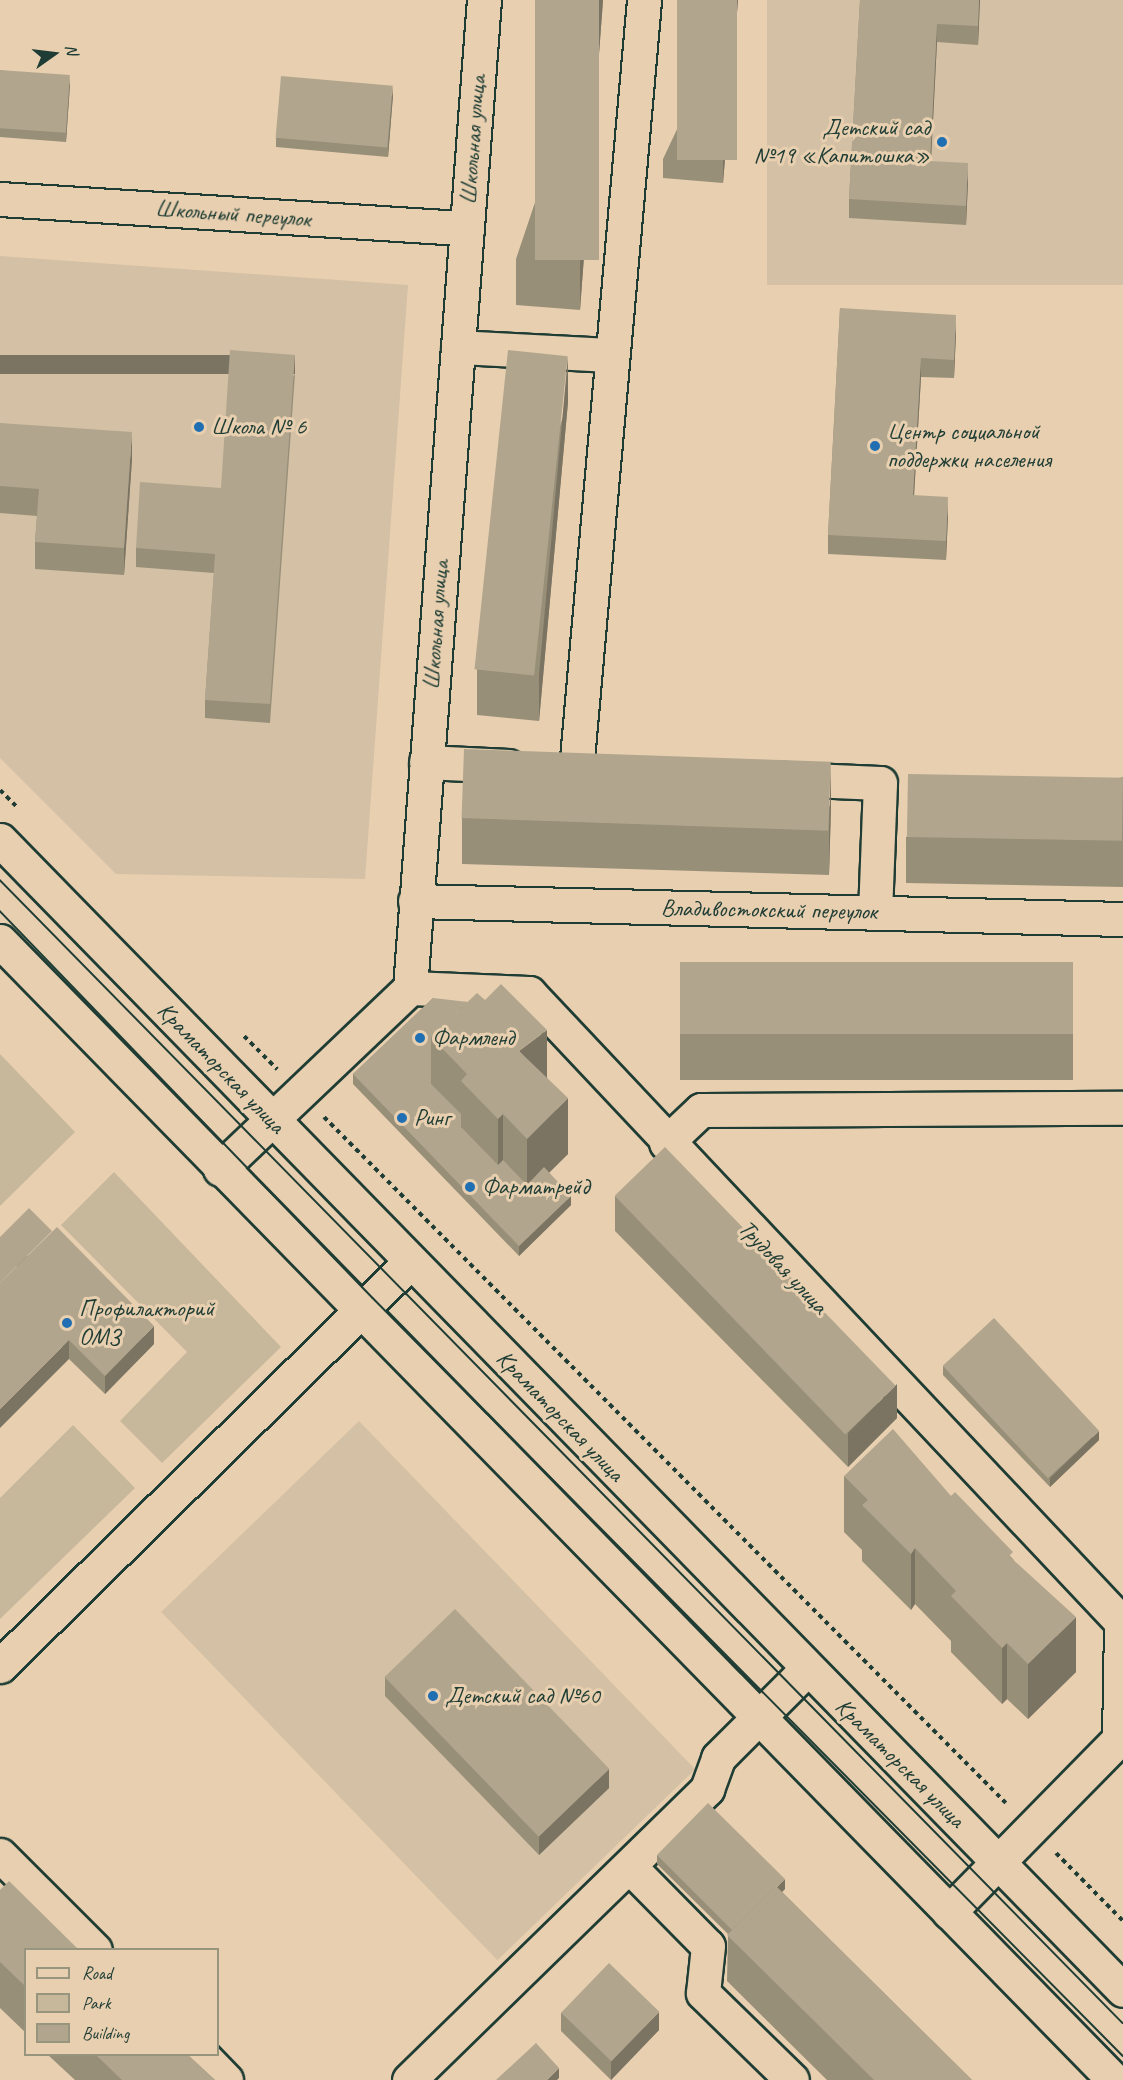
<!DOCTYPE html>
<html>
<head>
<meta charset="utf-8">
<style>
  body { margin:0 }
  #map { position:relative; width:1123px; height:2080px; overflow:hidden; background:#e8cfb0; font-family:Caveat,sans-serif }
  div>[style] { position:absolute }
  .built>* { inset:0; background:#d4c0a4; transform-origin:0 0 }
  .green>* { inset:0; background:#c7b79b }
  .path>* { height:4px; margin-top:-2px; transform-origin:0; background:repeating-linear-gradient(90deg,#1f3d34 0 4.5px,transparent 0 9px) }
  .roads { filter:drop-shadow(2px 0 #1f3d34) drop-shadow(-2px 0 #1f3d34) drop-shadow(0 2px #1f3d34) drop-shadow(0 -2px #1f3d34) }
  .minor>* { height:33px; margin:-16.5px; padding:0 16.5px; transform-origin:16.5px; border-radius:16.5px; background:#e8cfb0 }
  .major>* { height:33px; margin:-16.5px; padding:0 16.5px; transform-origin:16.5px; border-radius:16.5px; background:#e8cfb0 }
  .tram>* { height:1.5px; margin:-0.75px; padding:0 0.75px; transform-origin:0.75px; border-radius:0.75px; background:#1f3d34 }
  .wall>* { inset:0; background:#988f79; transform-origin:0 0 }
  .shaded-wall>* { inset:0; background:#7c7463; transform-origin:0 0 }
  .building>* { inset:0; background:#b1a68d; transform-origin:0 0 }
  .dots>* { width:16px; height:16px; translate:-50% -50%; box-sizing:border-box; border:3px solid #e8cfb0; border-radius:50% }
  span { translate:-50% -50%; white-space:nowrap; text-align:center; line-height:1.15; -webkit-text-stroke:6px #e8cfb0; paint-order:stroke }
  .poi-label { font-size:24px; color:#1f3d34 }
  .right { translate:-100% -50%; text-align:right }
  .left { translate:0 -50%; text-align:left }
  .street-label { font-size:24px; color:#1f3d34 }
  .legend { position:absolute; left:24px; top:1948px; width:195px; height:108px; box-sizing:border-box; background:#e8cfb0; border:2px solid #98957e; margin:0; padding:8px 10px; list-style:none; font-size:18px; color:#1f3d34 }
  .legend li { display:flex; align-items:center; gap:12px; height:30px }
  .legend b { width:30px; border:2px solid #98957e }
  .north { position:absolute; left:24px; top:24px; width:60px; height:60px; -webkit-text-stroke:4px #e8cfb0; paint-order:stroke; rotate:76deg; font-size:16px; font-weight:700; line-height:24px; text-align:center; color:#1f3d34 }
  .north::after { content:''; display:block; margin:auto; width:21px; height:27px; background:#1f3d34; clip-path:polygon(50% 0,100% 100%,50% 72%,0 100%) }
</style>
</head>
<body>
<div id="map">
  <div class="built">
    <i style="left:767px;top:0;width:356px;height:285px"></i>
    <i style="clip-path:polygon(0 256px,408px 285px,365px 879px,116px 874px,0 758px)"></i>
    <i style="left:359px;top:1421px;width:484px;height:275px;rotate:46deg"></i>
  </div>
  <div class="green">
    <i style="clip-path:polygon(0 1054px,75px 1132px,0 1206px)"></i>
    <i style="clip-path:polygon(114px 1172px,281px 1347px,162px 1463px,120px 1421px,187px 1352px,61px 1225px)"></i>
    <i style="clip-path:polygon(73px 1425px,135px 1488px,0 1619px,0 1498px)"></i>
  </div>
  <div class="path">
    <i style="left:0;top:790px;width:27px;rotate:45deg"></i>
    <i style="left:244px;top:1036px;width:47px;rotate:45deg"></i>
    <i style="left:324px;top:1117px;width:967px;rotate:45.17deg"></i>
    <i style="left:1056px;top:1853px;width:95px;rotate:45.4deg"></i>
  </div>
  <div class="roads">
    <div class="minor">
      <i style="left:0;top:199px;width:468px;rotate:3.6deg"></i>
      <i style="left:458px;top:347px;width:154px;rotate:3deg"></i>
      <i style="left:426px;top:762px;width:82px;rotate:2.8deg"></i>
      <i style="left:576px;top:770px;width:773px;rotate:-84.95deg"></i>
      <i style="left:787px;top:779px;width:93px;rotate:2.5deg"></i>
      <i style="left:880px;top:783px;width:129px;rotate:92.2deg"></i>
      <i style="left:415px;top:901px;width:708px;rotate:1.46deg"></i>
      <i style="left:410px;top:988px;width:119px;rotate:2.4deg"></i>
      <i style="left:529px;top:993px;width:867px;rotate:46.73deg"></i>
      <i style="left:666px;top:1143px;width:48px;rotate:-43.3deg"></i>
      <i style="left:701px;top:1110px;width:422px;rotate:-0.3deg"></i>
      <i style="left:220px;top:1169px;width:262px;rotate:-43.6deg"></i>
      <i style="left:410px;top:988px;width:991px;rotate:-85.72deg"></i>
      <i style="left:0;top:1666px;width:574px;rotate:-44.58deg"></i>
      <i style="left:0;top:1855px;width:134px;rotate:45deg"></i>
      <i style="left:629px;top:1866px;width:112px;rotate:45.4deg"></i>
      <i style="left:708px;top:1946px;width:47px;rotate:96.1deg"></i>
      <i style="left:703px;top:1993px;width:124px;rotate:44.3deg"></i>
      <i style="left:949px;top:1912px;width:243px;rotate:-45.5deg"></i>
      <i style="left:1119px;top:1739px;width:115px;rotate:-89deg"></i>
      <i style="left:201px;top:2054px;width:36px;rotate:46deg"></i>
      <i style="left:409px;top:2080px;width:417px;rotate:-44.3deg"></i>
      <i style="left:707px;top:1789px;width:33px;rotate:-70deg"></i>
      <i style="left:718px;top:1758px;width:126px;rotate:-45deg"></i>
    </div>
    <div class="major">
      <i style="left:0;top:840px;width:1607px;rotate:45.68deg"></i>
      <i style="left:0;top:941px;width:1593px;rotate:45.64deg"></i>
    </div>
  </div>
  <div class="tram">
    <i style="left:0;top:880px;width:1602px;rotate:45.51deg"></i>
    <i style="left:0;top:911px;width:537px;rotate:46.06deg"></i>
    <i style="left:373px;top:1298px;width:1066px;rotate:45.3deg"></i>
  </div>
  <div class="wall">
    <i style="clip-path:polygon(603px 0,580px 310px,516px 305px,516px 259px)"></i>
    <i style="clip-path:polygon(738px 0,723px 183px,663px 178px,663px 159px)"></i>
    <i style="clip-path:polygon(860px 0,980px 0,978px 45px,937px 42px,931px 161px,968px 182px,966px 225px,849px 218px,849px 199px)"></i>
    <i style="clip-path:polygon(0 70px,70px 84px,66px 142px,0 137px)"></i>
    <i style="clip-path:polygon(393px 95px,388px 157px,276px 147px,276px 138px)"></i>
    <i style="clip-path:polygon(840px 308px,956px 333px,954px 378px,921px 377px,914px 495px,948px 516px,946px 560px,828px 554px,828px 535px)"></i>
    <i style="clip-path:polygon(295px 374px,270px 723px,205px 718px,205px 700px,214px 573px,136px 567px,136px 548px,221px 488px)"></i>
    <i style="clip-path:polygon(568px 402px,539px 721px,477px 715px,477px 669px)"></i>
    <i style="clip-path:polygon(0 423px,132px 459px,124px 575px,35px 569px,35px 542px,37px 516px,0 513px)"></i>
    <i style="clip-path:polygon(1123px 777px,1123px 887px,906px 883px,906px 837px)"></i>
    <i style="clip-path:polygon(831px 806px,829px 875px,462px 864px,462px 818px)"></i>
    <i style="left:680px;top:962px;width:393px;height:118px"></i>
    <i style="clip-path:polygon(433px 998px,547px 1077px,568px 1154px,549px 1173px,571px 1205px,519px 1256px,353px 1084px,353px 1074px)"></i>
    <i style="clip-path:polygon(615px 1196px,897px 1418px,848px 1467px,615px 1231px)"></i>
    <i style="clip-path:polygon(0 1237px,154px 1344px,105px 1394px,69px 1359px)"></i>
    <i style="clip-path:polygon(943px 1366px,1099px 1440px,1050px 1487px,943px 1375px)"></i>
    <i style="clip-path:polygon(844px 1476px,951px 1496px,1013px 1559px,1076px 1672px,1028px 1719px,1007px 1699px,1002px 1704px,951px 1652px,951px 1641px,915px 1604px,911px 1610px,862px 1561px,862px 1550px,844px 1532px)"></i>
    <i style="clip-path:polygon(385px 1677px,609px 1788px,539px 1855px,385px 1696px)"></i>
    <i style="clip-path:polygon(657px 1855px,785px 1889px,782px 1892px,972px 2080px,827px 2080px,727px 1981px,728px 1934px,657px 1864px)"></i>
    <i style="clip-path:polygon(0 1890px,26px 1950px,26px 2033px,0 2008px)"></i>
    <i style="clip-path:polygon(561px 2013px,659px 2030px,611px 2080px,561px 2031px)"></i>
    <i style="clip-path:polygon(48px 2055px,188px 2055px,215px 2080px,75px 2080px)"></i>
  </div>
  <div class="shaded-wall">
    <i style="clip-path:polygon(599px 0,603px 0,580px 310px,580px 264px)"></i>
    <i style="clip-path:polygon(737px 0,738px 0,723px 183px,723px 164px)"></i>
    <i style="clip-path:polygon(979px 0,980px 0,978px 45px,978px 26px)"></i>
    <i style="clip-path:polygon(937px 24px,937px 42px,930px 179px,930px 161px)"></i>
    <i style="clip-path:polygon(70px 75px,70px 84px,66px 142px,66px 133px)"></i>
    <i style="clip-path:polygon(393px 85px,393px 95px,388px 157px,388px 148px)"></i>
    <i style="clip-path:polygon(968px 163px,968px 182px,966px 225px,966px 206px)"></i>
    <i style="clip-path:polygon(956px 315px,956px 333px,954px 378px,954px 360px)"></i>
    <i style="left:295px;top:355px;width:19px;height:350px;rotate:90deg"></i>
    <i style="clip-path:polygon(568px 356px,568px 402px,539px 721px,539px 675px)"></i>
    <i style="clip-path:polygon(921px 358px,921px 377px,913px 514px,913px 495px)"></i>
    <i style="clip-path:polygon(132px 432px,132px 459px,124px 575px,124px 548px)"></i>
    <i style="clip-path:polygon(948px 497px,948px 516px,946px 560px,946px 541px)"></i>
    <i style="clip-path:polygon(831px 760px,831px 806px,829px 875px,829px 830px)"></i>
    <i style="clip-path:polygon(547px 1030px,547px 1086px,519px 1051px)"></i>
    <i style="clip-path:polygon(568px 1098px,568px 1154px,527px 1194px,527px 1139px)"></i>
    <i style="clip-path:polygon(503px 1114px,503px 1170px,498px 1174px,498px 1119px)"></i>
    <i style="clip-path:polygon(571px 1196px,571px 1205px,519px 1256px,519px 1246px)"></i>
    <i style="clip-path:polygon(154px 1326px,154px 1344px,105px 1394px,105px 1376px)"></i>
    <i style="clip-path:polygon(69px 1340px,69px 1359px,0 1428px,0 1409px)"></i>
    <i style="clip-path:polygon(897px 1384px,897px 1418px,848px 1467px,848px 1433px)"></i>
    <i style="clip-path:polygon(1099px 1431px,1099px 1440px,1050px 1487px,1050px 1478px)"></i>
    <i style="clip-path:polygon(915px 1548px,915px 1604px,911px 1610px,911px 1554px)"></i>
    <i style="clip-path:polygon(1076px 1617px,1076px 1672px,1028px 1719px,1028px 1664px)"></i>
    <i style="clip-path:polygon(1007px 1643px,1007px 1699px,1002px 1704px,1002px 1648px)"></i>
    <i style="clip-path:polygon(609px 1769px,609px 1788px,539px 1855px,539px 1836px)"></i>
    <i style="clip-path:polygon(785px 1879px,785px 1889px,759px 1914px,759px 1905px)"></i>
    <i style="clip-path:polygon(659px 2012px,659px 2030px,611px 2080px,611px 2061px)"></i>
    <i style="clip-path:polygon(559px 2068px,559px 2078px,557px 2080px,547px 2080px)"></i>
  </div>
  <div class="building">
    <i style="left:535px;top:0;width:64px;height:260px"></i>
    <i style="left:677px;top:0;width:60px;height:160px"></i>
    <i style="clip-path:polygon(860px 0,979px 0,978px 26px,937px 24px,930px 161px,968px 163px,966px 206px,849px 199px)"></i>
    <i style="left:0;top:70px;width:70px;height:58px;rotate:4deg"></i>
    <i style="left:281px;top:76px;width:112px;height:62px;rotate:5deg"></i>
    <i style="clip-path:polygon(840px 308px,956px 315px,954px 360px,921px 358px,913px 495px,948px 497px,946px 541px,828px 535px)"></i>
    <i style="clip-path:polygon(230px 350px,295px 355px,270px 704px,205px 700px,215px 554px,136px 548px,140px 482px,221px 488px)"></i>
    <i style="left:508px;top:350px;width:60px;height:321px;rotate:6deg"></i>
    <i style="clip-path:polygon(0 423px,132px 432px,124px 548px,35px 542px,39px 489px,0 486px)"></i>
    <i style="left:464px;top:749px;width:367px;height:69px;rotate:2deg"></i>
    <i style="left:908px;top:774px;width:215px;height:63px;rotate:1deg"></i>
    <i style="left:680px;top:962px;width:393px;height:72px"></i>
    <i style="clip-path:polygon(501px 984px,547px 1030px,519px 1051px,568px 1098px,527px 1139px,503px 1114px,498px 1119px,461px 1081px,467px 1074px,431px 1037px,477px 993px,485px 1000px)"></i>
    <i style="clip-path:polygon(433px 998px,468px 1002px,431px 1037px,431px 1084px,461px 1114px,461px 1127px,498px 1165px,503px 1160px,527px 1185px,544px 1167px,571px 1196px,519px 1246px,353px 1074px)"></i>
    <i style="left:665px;top:1147px;width:332px;height:70px;rotate:46deg"></i>
    <i style="clip-path:polygon(29px 1208px,52px 1231px,0 1283px,0 1237px)"></i>
    <i style="clip-path:polygon(57px 1227px,154px 1326px,105px 1376px,69px 1340px,0 1409px,0 1283px)"></i>
    <i style="left:994px;top:1318px;width:154px;height:70px;rotate:47deg"></i>
    <i style="clip-path:polygon(893px 1429px,951px 1496px,955px 1492px,1013px 1552px,1009px 1556px,1076px 1617px,1028px 1664px,1007px 1643px,1002px 1648px,951px 1596px,956px 1591px,915px 1548px,911px 1554px,862px 1505px,868px 1500px,844px 1476px)"></i>
    <i style="left:455px;top:1609px;width:222px;height:98px;rotate:46deg"></i>
    <i style="clip-path:polygon(708px 1803px,785px 1879px,777px 1887px,776px 1886px,732px 1930px,657px 1855px)"></i>
    <i style="clip-path:polygon(9px 1881px,79px 1950px,26px 1950px,26px 1987px,0 1962px,0 1890px)"></i>
    <i style="clip-path:polygon(776px 1886px,972px 2080px,874px 2080px,727px 1935px)"></i>
    <i style="left:609px;top:1963px;width:70px;height:69px;rotate:44deg"></i>
    <i style="clip-path:polygon(536px 2043px,559px 2068px,547px 2080px,496px 2080px)"></i>
    <i style="clip-path:polygon(96px 2055px,188px 2055px,215px 2080px,122px 2080px)"></i>
  </div>
  <div class="dots">
    <i style="left:942px;top:142px;background:#1f6fb2"></i>
    <i style="left:199px;top:427px;background:#1f6fb2"></i>
    <i style="left:875px;top:446px;background:#1f6fb2"></i>
    <i style="left:420px;top:1038px;background:#1f6fb2"></i>
    <i style="left:402px;top:1118px;background:#1f6fb2"></i>
    <i style="left:470px;top:1187px;background:#1f6fb2"></i>
    <i style="left:67px;top:1323px;background:#1f6fb2"></i>
    <i style="left:433px;top:1696px;background:#1f6fb2"></i>
  </div>
  <div class="poi-label">
    <span class="right" style="left:930px;top:142px">Детский сад<br>№19 «Капитошка»</span>
    <span class="left" style="left:211px;top:427px">Школа № 6</span>
    <span class="left" style="left:887px;top:446px">Центр социальной<br>поддержки населения</span>
    <span class="left" style="left:432px;top:1038px">Фармленд</span>
    <span class="left" style="left:414px;top:1118px">Ринг</span>
    <span class="left" style="left:482px;top:1187px">Фарматрейд</span>
    <span class="left" style="left:79px;top:1323px">Профилакторий<br>ОМЗ</span>
    <span class="left" style="left:445px;top:1696px">Детский сад №60</span>
  </div>
  <div class="street-label">
    <span style="left:473px;top:140px;rotate:-86deg">Школьная улица</span>
    <span style="left:233px;top:214px;rotate:4deg">Школьный переулок</span>
    <span style="left:436px;top:625px;rotate:-86deg">Школьная улица</span>
    <span style="left:769px;top:910px;rotate:1deg">Владивостокский переулок</span>
    <span style="left:221px;top:1068px;rotate:46deg">Краматорская улица</span>
    <span style="left:783px;top:1267px;rotate:47deg">Трудовая улица</span>
    <span style="left:560px;top:1416px;rotate:46deg">Краматорская улица</span>
    <span style="left:900px;top:1763px;rotate:45deg">Краматорская улица</span>
  </div>
  <ul class="legend">
  <li><b style="height:8px;background:#e8cfb0"></b>Road</li>
  <li><b style="height:16px;background:#c7b79b"></b>Park</li>
  <li><b style="height:16px;background:#b1a68d"></b>Building</li>
  </ul>
  <div class="north">N</div>
</div>
</body>
</html>
